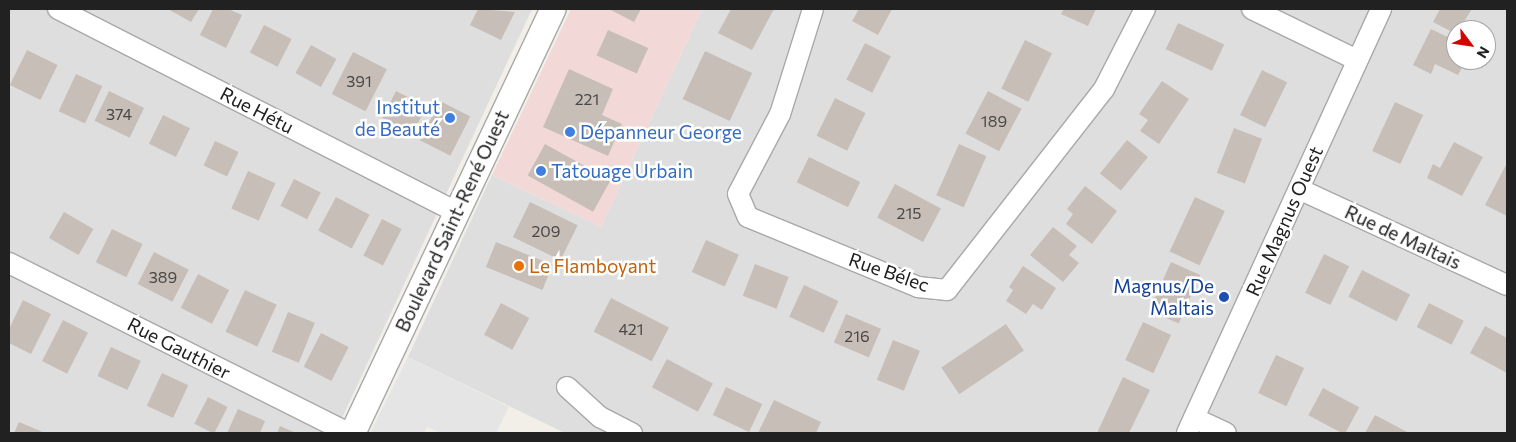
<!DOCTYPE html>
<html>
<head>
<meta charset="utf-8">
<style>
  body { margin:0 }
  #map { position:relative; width:1516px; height:442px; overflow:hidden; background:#f1efe8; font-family:Commissioner,sans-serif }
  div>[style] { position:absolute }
  .residential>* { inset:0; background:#dfdede }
  .commercial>* { inset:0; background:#f2d9d7 }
  .parking>* { inset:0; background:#e5e5e5 }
  .building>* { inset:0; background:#c6beb7; transform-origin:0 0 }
  .roads { filter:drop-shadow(1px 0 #a8a8a8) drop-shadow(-1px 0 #a8a8a8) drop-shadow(0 1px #a8a8a8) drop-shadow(0 -1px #a8a8a8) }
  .minor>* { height:20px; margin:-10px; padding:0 10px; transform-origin:10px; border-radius:10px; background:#fff }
  .tertiary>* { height:25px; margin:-12.5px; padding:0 12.5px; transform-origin:12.5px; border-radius:12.5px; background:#fff }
  .dots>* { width:14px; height:14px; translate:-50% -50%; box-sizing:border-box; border:2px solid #fff; border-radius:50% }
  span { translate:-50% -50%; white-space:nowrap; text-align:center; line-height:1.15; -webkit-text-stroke:5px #fff; paint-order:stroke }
  .number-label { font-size:16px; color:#4a4846 }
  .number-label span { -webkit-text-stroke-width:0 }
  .shop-label { font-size:19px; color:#366cbe }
  .right { translate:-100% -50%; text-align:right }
  .left { translate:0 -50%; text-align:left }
  .street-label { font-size:19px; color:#212121 }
  .food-label { font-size:19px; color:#c56008 }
  .transit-label { font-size:19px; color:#164399 }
  .frame { position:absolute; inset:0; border:10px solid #212121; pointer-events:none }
  .north { position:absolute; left:1446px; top:20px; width:50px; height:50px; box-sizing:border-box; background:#fff; border:1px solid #a6a6a6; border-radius:50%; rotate:121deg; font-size:14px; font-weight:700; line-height:20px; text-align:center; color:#212121 }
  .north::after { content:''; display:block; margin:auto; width:18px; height:22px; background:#d20600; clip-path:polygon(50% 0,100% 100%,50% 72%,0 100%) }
</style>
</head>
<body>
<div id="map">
  <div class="residential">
    <i style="clip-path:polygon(9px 9px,532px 9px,335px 433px,9px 433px)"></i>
    <i style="clip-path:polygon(evenodd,702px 9px,1507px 9px,1507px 433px,565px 433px,408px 357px,492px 175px,601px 227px,702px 9px,1456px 30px,1486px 30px,1486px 60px,1456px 60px,1456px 30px)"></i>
  </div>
  <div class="commercial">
    <i style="clip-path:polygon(571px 9px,702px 9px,601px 227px,492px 175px)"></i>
  </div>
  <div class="parking">
    <i style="clip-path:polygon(408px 357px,509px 407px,496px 433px,441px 433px,427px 427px,424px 433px,370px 433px)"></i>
  </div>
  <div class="building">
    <i style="clip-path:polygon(168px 9px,199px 9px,191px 22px)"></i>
    <i style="clip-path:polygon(213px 9px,228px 9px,242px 15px,226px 48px,200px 35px)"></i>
    <i style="clip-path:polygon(478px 9px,515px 12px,501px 40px,470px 25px)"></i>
    <i style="clip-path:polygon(609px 9px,641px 9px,634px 22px)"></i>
    <i style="clip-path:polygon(731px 9px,774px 9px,752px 50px,718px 33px)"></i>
    <i style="clip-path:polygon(859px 9px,892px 9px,878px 35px,852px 21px)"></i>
    <i style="clip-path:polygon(1064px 9px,1096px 9px,1088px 26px,1061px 14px)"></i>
    <i style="clip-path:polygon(1440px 9px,1472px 9px,1456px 34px,1433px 22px)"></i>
    <i style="left:1178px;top:23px;width:51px;height:29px;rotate:25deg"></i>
    <i style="left:264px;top:25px;width:31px;height:31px;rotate:27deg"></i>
    <i style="clip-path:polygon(1431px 29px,1456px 41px,1456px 60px,1466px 60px,1458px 75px,1435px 64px,1431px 74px,1413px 65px)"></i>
    <i style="left:608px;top:30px;width:44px;height:28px;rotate:24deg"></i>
    <i style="left:1025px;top:40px;width:30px;height:54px;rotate:26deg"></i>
    <i style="left:865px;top:43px;width:29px;height:41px;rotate:27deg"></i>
    <i style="left:311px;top:45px;width:29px;height:32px;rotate:29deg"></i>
    <i style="left:27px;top:50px;width:34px;height:39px;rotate:26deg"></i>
    <i style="left:705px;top:51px;width:52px;height:53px;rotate:25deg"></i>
    <i style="left:353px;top:52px;width:38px;height:47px;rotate:27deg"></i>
    <i style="clip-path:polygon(569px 69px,613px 89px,602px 115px,622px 124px,608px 156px,543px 127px)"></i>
    <i style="left:1262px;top:70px;width:28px;height:50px;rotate:26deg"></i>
    <i style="left:76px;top:74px;width:29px;height:41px;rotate:25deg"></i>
    <i style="clip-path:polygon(1162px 81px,1189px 99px,1159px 144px,1140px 131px,1148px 120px,1139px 114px)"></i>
    <i style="left:109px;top:91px;width:39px;height:33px;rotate:26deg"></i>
    <i style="left:396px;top:91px;width:34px;height:30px;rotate:27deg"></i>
    <i style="left:988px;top:91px;width:38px;height:48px;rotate:28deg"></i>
    <i style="left:835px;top:98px;width:34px;height:42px;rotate:26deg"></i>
    <i style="left:440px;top:101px;width:34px;height:44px;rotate:27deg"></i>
    <i style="left:1395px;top:102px;width:31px;height:54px;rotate:25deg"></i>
    <i style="left:163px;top:115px;width:30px;height:32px;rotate:26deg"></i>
    <i style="left:1234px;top:128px;width:30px;height:48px;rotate:21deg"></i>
    <i style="left:1127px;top:140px;width:27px;height:43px;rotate:39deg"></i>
    <i style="left:215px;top:141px;width:26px;height:27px;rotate:25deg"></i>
    <i style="clip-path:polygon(1454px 142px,1483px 157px,1462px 196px,1427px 178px,1433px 164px,1440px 168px)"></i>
    <i style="left:545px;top:144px;width:75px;height:36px;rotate:29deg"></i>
    <i style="left:959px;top:144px;width:30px;height:56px;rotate:24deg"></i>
    <i style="left:809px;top:157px;width:57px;height:28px;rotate:26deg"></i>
    <i style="clip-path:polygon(1507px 163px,1507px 216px,1485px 205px)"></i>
    <i style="left:248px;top:171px;width:30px;height:41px;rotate:24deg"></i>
    <i style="left:294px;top:179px;width:30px;height:30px;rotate:27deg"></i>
    <i style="left:895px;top:184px;width:52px;height:38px;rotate:28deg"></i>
    <i style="clip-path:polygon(1085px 186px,1117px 211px,1092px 244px,1066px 224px,1073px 214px,1067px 209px)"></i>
    <i style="left:336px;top:197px;width:38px;height:38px;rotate:28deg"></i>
    <i style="left:1195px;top:197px;width:33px;height:60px;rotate:25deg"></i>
    <i style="left:530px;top:202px;width:53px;height:39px;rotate:26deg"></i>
    <i style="left:64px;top:212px;width:34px;height:30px;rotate:30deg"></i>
    <i style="left:382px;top:219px;width:22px;height:41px;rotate:27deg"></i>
    <i style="clip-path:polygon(1053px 227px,1077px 246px,1069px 255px,1079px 263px,1063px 282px,1030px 255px)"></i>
    <i style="left:112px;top:229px;width:34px;height:37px;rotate:26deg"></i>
    <i style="left:706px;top:240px;width:36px;height:35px;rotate:24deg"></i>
    <i style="left:496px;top:242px;width:61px;height:27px;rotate:22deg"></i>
    <i style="left:154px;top:252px;width:39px;height:36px;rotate:27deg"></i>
    <i style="left:1324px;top:254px;width:28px;height:43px;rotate:26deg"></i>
    <i style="left:1171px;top:262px;width:32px;height:53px;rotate:24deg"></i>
    <i style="left:755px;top:264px;width:36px;height:34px;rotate:21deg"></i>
    <i style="clip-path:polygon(1023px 266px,1056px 288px,1042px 310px,1033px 304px,1026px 314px,1006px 301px,1013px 290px,1009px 287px)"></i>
    <i style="left:1362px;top:270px;width:54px;height:30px;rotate:27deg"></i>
    <i style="left:198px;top:274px;width:35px;height:38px;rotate:27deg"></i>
    <i style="left:804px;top:285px;width:38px;height:35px;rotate:25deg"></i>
    <i style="left:245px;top:290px;width:35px;height:46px;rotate:25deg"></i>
    <i style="left:611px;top:298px;width:65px;height:38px;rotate:27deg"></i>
    <i style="clip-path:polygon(23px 300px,51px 314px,31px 354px,9px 343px,9px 329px)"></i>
    <i style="left:501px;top:303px;width:32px;height:36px;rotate:28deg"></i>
    <i style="left:1429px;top:303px;width:39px;height:27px;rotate:27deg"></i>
    <i style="left:288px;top:312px;width:29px;height:43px;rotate:22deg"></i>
    <i style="left:846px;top:314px;width:38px;height:31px;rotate:23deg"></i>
    <i style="left:63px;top:320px;width:28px;height:46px;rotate:27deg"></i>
    <i style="left:1143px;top:322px;width:31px;height:42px;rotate:25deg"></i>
    <i style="left:1006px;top:324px;width:32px;height:78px;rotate:56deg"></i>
    <i style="clip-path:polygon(1485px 326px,1507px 338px,1507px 373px,1470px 353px)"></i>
    <i style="left:321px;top:333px;width:31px;height:38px;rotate:27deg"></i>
    <i style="left:893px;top:340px;width:29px;height:43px;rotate:22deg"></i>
    <i style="left:111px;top:347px;width:33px;height:32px;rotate:25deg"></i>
    <i style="left:1276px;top:355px;width:31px;height:42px;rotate:25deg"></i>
    <i style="left:667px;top:359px;width:52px;height:32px;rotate:28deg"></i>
    <i style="left:162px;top:373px;width:29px;height:36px;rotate:25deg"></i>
    <i style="clip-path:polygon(1123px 377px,1150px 390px,1129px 433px,1097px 433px)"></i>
    <i style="left:726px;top:387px;width:40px;height:31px;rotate:25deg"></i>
    <i style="left:1323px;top:388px;width:41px;height:31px;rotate:28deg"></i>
    <i style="left:208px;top:397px;width:22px;height:30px;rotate:27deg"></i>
    <i style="clip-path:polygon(774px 400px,821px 422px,816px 433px,758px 433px)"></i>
    <i style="clip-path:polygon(238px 409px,265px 421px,260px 433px,227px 433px)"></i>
    <i style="clip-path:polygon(1375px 415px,1409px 433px,1365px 433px)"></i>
    <i style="clip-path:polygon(19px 422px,45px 433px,14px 433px)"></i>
    <i style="clip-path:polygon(280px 426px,296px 433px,277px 433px)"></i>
  </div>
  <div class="roads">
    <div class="minor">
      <i style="left:58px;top:9px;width:447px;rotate:27deg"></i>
      <i style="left:813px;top:9px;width:110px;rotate:107.4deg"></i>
      <i style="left:780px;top:114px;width:90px;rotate:117.7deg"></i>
      <i style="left:738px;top:194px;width:25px;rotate:67deg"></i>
      <i style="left:748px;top:217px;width:184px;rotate:22.4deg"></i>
      <i style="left:918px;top:287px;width:29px;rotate:6deg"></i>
      <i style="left:947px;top:290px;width:255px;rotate:-52deg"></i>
      <i style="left:1104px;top:89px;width:90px;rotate:-62.9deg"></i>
      <i style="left:1252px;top:9px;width:117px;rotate:25.9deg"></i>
      <i style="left:1299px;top:189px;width:229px;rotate:24.8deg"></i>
      <i style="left:9px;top:263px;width:380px;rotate:26.6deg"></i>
      <i style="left:567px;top:387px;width:45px;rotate:42.3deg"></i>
      <i style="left:600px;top:417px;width:36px;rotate:27deg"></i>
      <i style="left:1194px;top:418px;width:35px;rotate:25deg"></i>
      <i style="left:1187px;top:433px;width:466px;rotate:-65.4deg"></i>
    </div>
    <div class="tertiary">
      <i style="left:352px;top:433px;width:469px;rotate:-64.7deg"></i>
    </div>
  </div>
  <div class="dots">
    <i style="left:450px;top:118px;background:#3f7fe0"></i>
    <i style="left:570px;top:132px;background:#3f7fe0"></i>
    <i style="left:541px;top:171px;background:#3f7fe0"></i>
    <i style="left:519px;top:266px;background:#e8710a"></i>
    <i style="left:1224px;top:297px;background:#1a4fb4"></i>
  </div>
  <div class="number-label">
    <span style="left:359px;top:81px">391</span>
    <span style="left:587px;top:99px">221</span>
    <span style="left:119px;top:114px">374</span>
    <span style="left:994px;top:121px">189</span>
    <span style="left:909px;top:213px">215</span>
    <span style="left:546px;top:231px">209</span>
    <span style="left:163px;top:277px">389</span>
    <span style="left:631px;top:329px">421</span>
    <span style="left:857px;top:336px">216</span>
  </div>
  <div class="shop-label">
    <span class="right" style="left:440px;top:118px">Institut<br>de Beauté</span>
    <span class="left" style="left:580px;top:132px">Dépanneur George</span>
    <span class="left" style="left:551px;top:171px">Tatouage Urbain</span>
  </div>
  <div class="street-label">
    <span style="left:257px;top:110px;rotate:27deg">Rue Hétu</span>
    <span style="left:452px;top:221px;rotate:-65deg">Boulevard Saint-René Ouest</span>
    <span style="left:1284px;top:221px;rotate:-66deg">Rue Magnus Ouest</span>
    <span style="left:1403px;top:237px;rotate:25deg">Rue de Maltais</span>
    <span style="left:889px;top:272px;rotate:19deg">Rue Bélec</span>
    <span style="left:179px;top:348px;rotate:27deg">Rue Gauthier</span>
  </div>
  <div class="food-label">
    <span class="left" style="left:529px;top:266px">Le Flamboyant</span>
  </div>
  <div class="transit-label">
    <span class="right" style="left:1214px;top:297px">Magnus/De<br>Maltais</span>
  </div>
  <div class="frame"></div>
  <div class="north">N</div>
</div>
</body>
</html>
